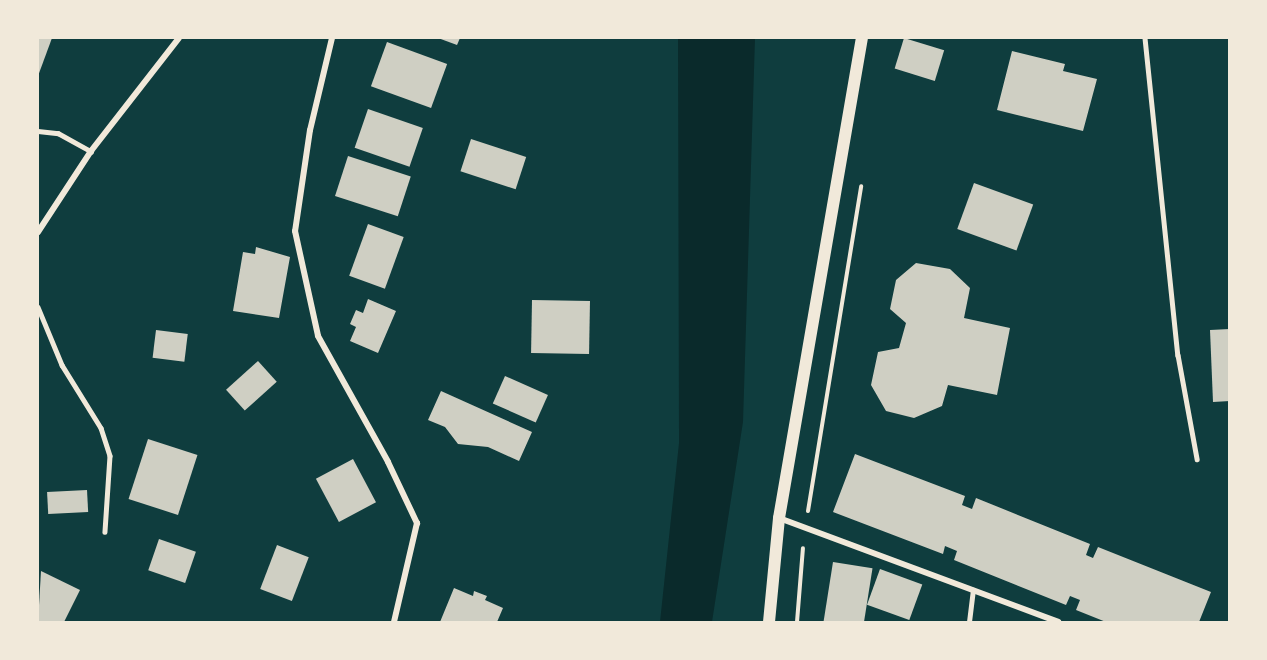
<!DOCTYPE html>
<html>
<head>
<meta charset="utf-8">
<style>
  body { margin:0 }
  #map { position:relative; width:1267px; height:660px; overflow:hidden; background:#0f3d3e; font-family:"Fira Sans",sans-serif }
  div>[style] { position:absolute }
  .water>* { inset:0; background:#0a2a2b }
  .building>* { inset:0; background:#cfcfc3; transform-origin:0 0 }
  .path>* { height:4px; margin:-2px; padding:0 2px; transform-origin:2px; border-radius:2px; background:#f1e9da }
  .service>* { height:4.5px; margin:-2.25px; padding:0 2.25px; transform-origin:2.25px; border-radius:2.25px; background:#f1e9da }
  .minor>* { height:6px; margin:-3px; padding:0 3px; transform-origin:3px; border-radius:3px; background:#f1e9da }
  .secondary>* { height:12px; margin:-6px; padding:0 6px; transform-origin:6px; border-radius:6px; background:#f1e9da }
  span { translate:-50% -50%; white-space:nowrap; text-align:center; line-height:1.15; -webkit-text-stroke:4.5px #f1e9da; paint-order:stroke }
  .frame { position:absolute; inset:0; border:39px solid #f1e9da; pointer-events:none }
</style>
</head>
<body>
<div id="map">
  <div class="water">
    <i style="clip-path:polygon(678px 38px,755px 38px,743px 422px,712px 622px,660px 622px,679px 443px)"></i>
  </div>
  <div class="building">
    <i style="clip-path:polygon(38px 38px,52px 38px,38px 76px)"></i>
    <i style="clip-path:polygon(438px 38px,460px 38px,457px 45px)"></i>
    <i style="left:904px;top:38px;width:42px;height:32px;rotate:17deg"></i>
    <i style="left:387px;top:42px;width:64px;height:47px;rotate:20deg"></i>
    <i style="clip-path:polygon(1012px 51px,1065px 64px,1063px 71px,1097px 79px,1083px 131px,997px 110px)"></i>
    <i style="left:368px;top:109px;width:58px;height:41px;rotate:19deg"></i>
    <i style="left:471px;top:139px;width:58px;height:34px;rotate:18deg"></i>
    <i style="left:348px;top:156px;width:66px;height:42px;rotate:18deg"></i>
    <i style="left:974px;top:183px;width:63px;height:49px;rotate:20deg"></i>
    <i style="left:368px;top:224px;width:38px;height:55px;rotate:20deg"></i>
    <i style="clip-path:polygon(256px 247px,290px 257px,279px 318px,233px 311px,243px 252px,255px 254px)"></i>
    <i style="clip-path:polygon(916px 263px,950px 269px,970px 288px,964px 318px,1010px 328px,997px 395px,948px 385px,942px 406px,914px 418px,886px 411px,871px 385px,878px 352px,899px 348px,906px 323px,890px 309px,896px 280px)"></i>
    <i style="clip-path:polygon(368px 299px,396px 311px,378px 353px,350px 341px,356px 327px,350px 324px,356px 310px,363px 313px)"></i>
    <i style="left:532px;top:300px;width:58px;height:53px;rotate:1deg"></i>
    <i style="clip-path:polygon(1230px 329px,1230px 401px,1213px 402px,1210px 330px)"></i>
    <i style="left:156px;top:330px;width:32px;height:28px;rotate:7deg"></i>
    <i style="left:258px;top:361px;width:28px;height:43px;rotate:48deg"></i>
    <i style="left:505px;top:376px;width:47px;height:30px;rotate:24deg"></i>
    <i style="clip-path:polygon(441px 391px,532px 432px,519px 461px,488px 447px,458px 444px,445px 427px,428px 420px)"></i>
    <i style="left:148px;top:439px;width:52px;height:63px;rotate:18deg"></i>
    <i style="clip-path:polygon(855px 454px,965px 496px,962px 505px,972px 509px,976px 498px,1090px 544px,1086px 555px,1093px 558px,1098px 547px,1211px 592px,1199px 622px,1106px 622px,1076px 610px,1080px 600px,1070px 596px,1066px 605px,954px 560px,957px 551px,945px 546px,943px 554px,833px 512px)"></i>
    <i style="left:353px;top:459px;width:49px;height:42px;rotate:62deg"></i>
    <i style="left:87px;top:490px;width:22px;height:40px;rotate:87deg"></i>
    <i style="left:159px;top:539px;width:39px;height:33px;rotate:19deg"></i>
    <i style="left:277px;top:545px;width:34px;height:47px;rotate:21deg"></i>
    <i style="left:833px;top:562px;width:40px;height:61px;rotate:9deg"></i>
    <i style="left:880px;top:569px;width:45px;height:38px;rotate:20deg"></i>
    <i style="clip-path:polygon(41px 571px,80px 590px,64px 622px,38px 622px)"></i>
    <i style="clip-path:polygon(454px 588px,473px 596px,474px 591px,487px 596px,485px 600px,503px 608px,497px 622px,440px 622px)"></i>
  </div>
  <div class="path">
    <i style="left:808px;top:511px;width:329px;rotate:-80.7deg"></i>
    <i style="left:797px;top:622px;width:74px;rotate:-85.4deg"></i>
  </div>
  <div class="service">
    <i style="left:1145px;top:38px;width:319px;rotate:84.1deg"></i>
    <i style="left:1178px;top:355px;width:106px;rotate:79.6deg"></i>
    <i style="left:38px;top:131px;width:20px;rotate:6deg"></i>
    <i style="left:58px;top:133px;width:38px;rotate:29deg"></i>
    <i style="left:38px;top:307px;width:63px;rotate:67.5deg"></i>
    <i style="left:62px;top:365px;width:74px;rotate:58.2deg"></i>
    <i style="left:101px;top:428px;width:29px;rotate:72deg"></i>
    <i style="left:110px;top:456px;width:76px;rotate:93.8deg"></i>
    <i style="left:969px;top:622px;width:32px;rotate:-83deg"></i>
  </div>
  <div class="minor">
    <i style="left:332px;top:38px;width:95px;rotate:103.4deg"></i>
    <i style="left:310px;top:130px;width:102px;rotate:98.4deg"></i>
    <i style="left:295px;top:231px;width:107px;rotate:77.6deg"></i>
    <i style="left:318px;top:336px;width:144px;rotate:60.9deg"></i>
    <i style="left:388px;top:462px;width:68px;rotate:64.6deg"></i>
    <i style="left:417px;top:523px;width:102px;rotate:103.1deg"></i>
    <i style="left:38px;top:232px;width:97px;rotate:-56.8deg"></i>
    <i style="left:91px;top:151px;width:143px;rotate:-52.1deg"></i>
    <i style="left:779px;top:518px;width:298px;rotate:20.4deg"></i>
  </div>
  <div class="secondary">
    <i style="left:769px;top:622px;width:104px;rotate:-84.5deg"></i>
    <i style="left:779px;top:518px;width:487px;rotate:-80.2deg"></i>
  </div>
  <div class="frame"></div>
</div>
</body>
</html>
